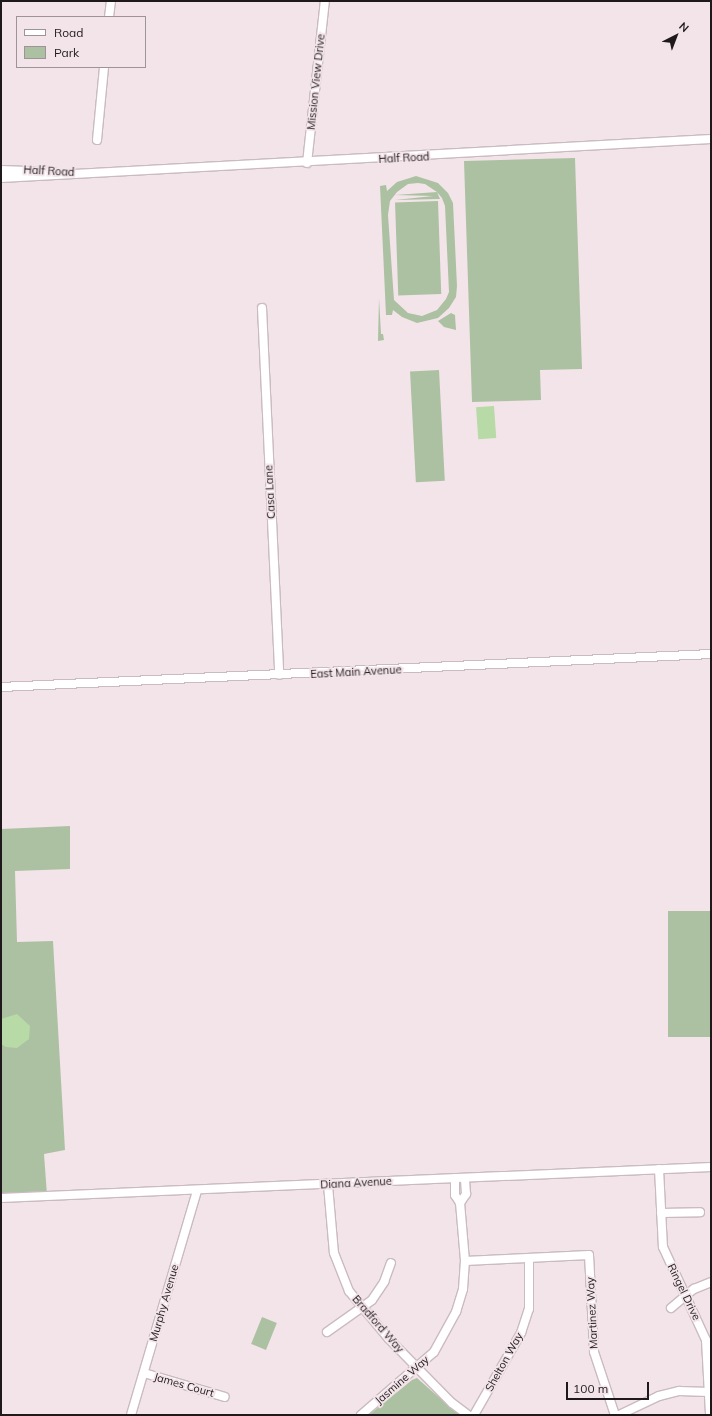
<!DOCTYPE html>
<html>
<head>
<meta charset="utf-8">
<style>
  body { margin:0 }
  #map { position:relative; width:712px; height:1416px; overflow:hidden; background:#f3e4e9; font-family:Mulish,sans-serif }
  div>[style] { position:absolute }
  .green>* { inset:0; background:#acc1a2; transform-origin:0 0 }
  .water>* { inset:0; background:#b7daa6; transform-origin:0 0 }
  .roads { filter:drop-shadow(1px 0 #cabbc0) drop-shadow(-1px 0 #cabbc0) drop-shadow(0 1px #cabbc0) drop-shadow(0 -1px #cabbc0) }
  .minor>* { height:8px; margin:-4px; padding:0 4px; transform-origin:4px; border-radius:4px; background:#fff }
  span { translate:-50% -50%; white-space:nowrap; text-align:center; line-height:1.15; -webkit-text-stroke:3.5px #f3e4e9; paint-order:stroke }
  .street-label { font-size:11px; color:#1f191b }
  .frame { position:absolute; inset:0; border:2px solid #1f191b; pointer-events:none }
  .legend { position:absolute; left:16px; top:16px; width:130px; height:52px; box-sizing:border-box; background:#f3e4e9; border:1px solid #9e9397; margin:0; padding:5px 7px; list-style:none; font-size:12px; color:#1f191b }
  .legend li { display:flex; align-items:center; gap:8px; height:20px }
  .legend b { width:20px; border:1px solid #9e9397 }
  .north { position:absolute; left:656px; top:16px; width:40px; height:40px; -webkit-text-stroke:3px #f3e4e9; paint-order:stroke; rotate:42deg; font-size:11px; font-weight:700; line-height:16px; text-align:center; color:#1f191b }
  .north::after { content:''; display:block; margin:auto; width:14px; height:18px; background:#1f191b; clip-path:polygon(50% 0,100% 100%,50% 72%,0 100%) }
  .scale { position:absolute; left:566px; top:1382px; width:83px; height:18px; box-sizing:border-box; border:2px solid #1f191b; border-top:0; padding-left:5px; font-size:12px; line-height:14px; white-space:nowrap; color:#1f191b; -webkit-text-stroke:3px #f3e4e9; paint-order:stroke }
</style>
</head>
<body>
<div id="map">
  <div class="green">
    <i style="clip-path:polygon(575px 158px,582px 369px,540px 370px,541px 400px,472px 402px,464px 161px)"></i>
    <i style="clip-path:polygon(evenodd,416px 176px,438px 183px,448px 193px,453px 203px,457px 286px,456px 297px,449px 308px,438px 318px,417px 323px,402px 317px,393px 310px,392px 315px,386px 315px,380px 186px,386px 185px,387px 191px,397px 182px,416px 176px,418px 183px,425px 184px,437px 192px,395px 195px,433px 196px,395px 200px,440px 199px,437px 192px,442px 198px,445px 206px,449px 292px,446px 299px,437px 310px,422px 316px,408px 313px,394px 300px,388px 215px,390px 201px,397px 192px,408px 184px,418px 183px)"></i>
    <i style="left:438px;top:201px;width:93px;height:43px;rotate:88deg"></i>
    <i style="clip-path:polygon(379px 298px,381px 334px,383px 334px,384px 340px,378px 341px)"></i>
    <i style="clip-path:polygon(451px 313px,455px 315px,456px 330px,444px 327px,438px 321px)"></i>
    <i style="left:439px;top:370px;width:111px;height:29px;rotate:87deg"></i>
    <i style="clip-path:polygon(70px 826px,70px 869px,15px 871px,17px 942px,53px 941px,65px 1150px,44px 1154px,47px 1195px,1px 1196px,1px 829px)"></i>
    <i style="left:711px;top:911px;width:126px;height:43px;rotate:90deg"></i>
    <i style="left:262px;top:1317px;width:16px;height:29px;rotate:22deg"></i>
    <i style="clip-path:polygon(417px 1378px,459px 1415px,369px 1415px,412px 1380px)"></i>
  </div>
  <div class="water">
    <i style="left:494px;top:406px;width:32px;height:18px;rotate:86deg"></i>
    <i style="clip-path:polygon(17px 1014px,30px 1026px,29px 1039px,17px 1048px,6px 1047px,1px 1044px,1px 1019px)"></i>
  </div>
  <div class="roads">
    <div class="minor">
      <i style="left:109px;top:17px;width:16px;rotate:-83deg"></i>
      <i style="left:97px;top:140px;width:73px;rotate:-84.5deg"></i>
      <i style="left:307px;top:163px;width:163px;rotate:-83.7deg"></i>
      <i style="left:1px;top:170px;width:52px;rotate:2.2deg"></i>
      <i style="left:1px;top:178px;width:711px;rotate:-3.14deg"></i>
      <i style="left:262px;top:308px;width:367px;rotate:87.3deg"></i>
      <i style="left:1px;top:687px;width:711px;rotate:-2.66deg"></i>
      <i style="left:659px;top:1169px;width:78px;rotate:87.1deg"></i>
      <i style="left:663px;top:1247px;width:102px;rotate:65.2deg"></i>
      <i style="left:706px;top:1340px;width:75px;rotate:86.9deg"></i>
      <i style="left:328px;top:1185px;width:68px;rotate:85deg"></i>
      <i style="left:334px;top:1253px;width:41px;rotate:68.5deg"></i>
      <i style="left:349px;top:1291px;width:62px;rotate:50.2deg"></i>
      <i style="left:389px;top:1339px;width:90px;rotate:45.5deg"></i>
      <i style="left:452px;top:1403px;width:20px;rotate:37deg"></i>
      <i style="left:1px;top:1198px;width:711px;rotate:-2.5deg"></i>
      <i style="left:460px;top:1203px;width:11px;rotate:-56deg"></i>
      <i style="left:466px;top:1194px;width:16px;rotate:-94deg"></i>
      <i style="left:661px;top:1213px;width:39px;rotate:-1deg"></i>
      <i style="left:465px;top:1261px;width:124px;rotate:-2.8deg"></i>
      <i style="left:589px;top:1255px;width:97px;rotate:87deg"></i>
      <i style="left:594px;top:1352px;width:66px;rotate:71.6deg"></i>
      <i style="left:671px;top:1308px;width:30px;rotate:-40deg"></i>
      <i style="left:694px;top:1289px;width:18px;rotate:-22deg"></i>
      <i style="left:327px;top:1332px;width:55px;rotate:-35.4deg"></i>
      <i style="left:372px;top:1300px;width:22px;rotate:-56deg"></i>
      <i style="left:384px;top:1282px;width:20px;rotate:-70deg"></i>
      <i style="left:144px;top:1373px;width:84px;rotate:16.5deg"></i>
      <i style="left:131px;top:1415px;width:234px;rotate:-73.6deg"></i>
      <i style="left:361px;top:1415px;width:96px;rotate:-40.8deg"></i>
      <i style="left:434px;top:1352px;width:46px;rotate:-61.2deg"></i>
      <i style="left:456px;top:1312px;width:24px;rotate:-73deg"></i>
      <i style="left:463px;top:1289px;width:28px;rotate:-86deg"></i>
      <i style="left:465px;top:1261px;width:58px;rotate:-94.9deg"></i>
      <i style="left:460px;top:1203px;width:9px;rotate:-122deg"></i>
      <i style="left:455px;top:1195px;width:17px;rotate:-90deg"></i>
      <i style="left:474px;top:1415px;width:95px;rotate:-60.2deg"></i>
      <i style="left:521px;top:1333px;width:25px;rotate:-72deg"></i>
      <i style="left:529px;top:1309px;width:50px;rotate:-90deg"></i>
      <i style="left:619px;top:1415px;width:44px;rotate:-25.4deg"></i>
      <i style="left:659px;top:1396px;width:21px;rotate:-14deg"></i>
      <i style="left:679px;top:1391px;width:30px;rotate:2deg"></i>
    </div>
  </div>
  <div class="street-label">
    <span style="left:316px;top:82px;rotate:-84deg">Mission View Drive</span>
    <span style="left:404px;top:158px;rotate:-3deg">Half Road</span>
    <span style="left:49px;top:171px;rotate:3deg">Half Road</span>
    <span style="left:270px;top:492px;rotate:-93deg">Casa Lane</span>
    <span style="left:356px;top:672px;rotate:-3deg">East Main Avenue</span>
    <span style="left:356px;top:1183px;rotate:-3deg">Diana Avenue</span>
    <span style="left:684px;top:1292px;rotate:64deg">Ringel Drive</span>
    <span style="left:164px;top:1303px;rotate:-74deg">Murphy Avenue</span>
    <span style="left:592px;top:1313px;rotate:-93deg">Martinez Way</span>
    <span style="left:378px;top:1324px;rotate:49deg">Bradford Way</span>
    <span style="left:504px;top:1362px;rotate:-61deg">Shelton Way</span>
    <span style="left:402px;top:1380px;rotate:-41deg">Jasmine Way</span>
    <span style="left:184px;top:1385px;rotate:16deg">James Court</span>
  </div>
  <div class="frame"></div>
  <ul class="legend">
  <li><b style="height:5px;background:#fff"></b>Road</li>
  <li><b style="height:11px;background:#acc1a2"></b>Park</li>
  </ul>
  <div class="north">N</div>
  <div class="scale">100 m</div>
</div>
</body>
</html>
